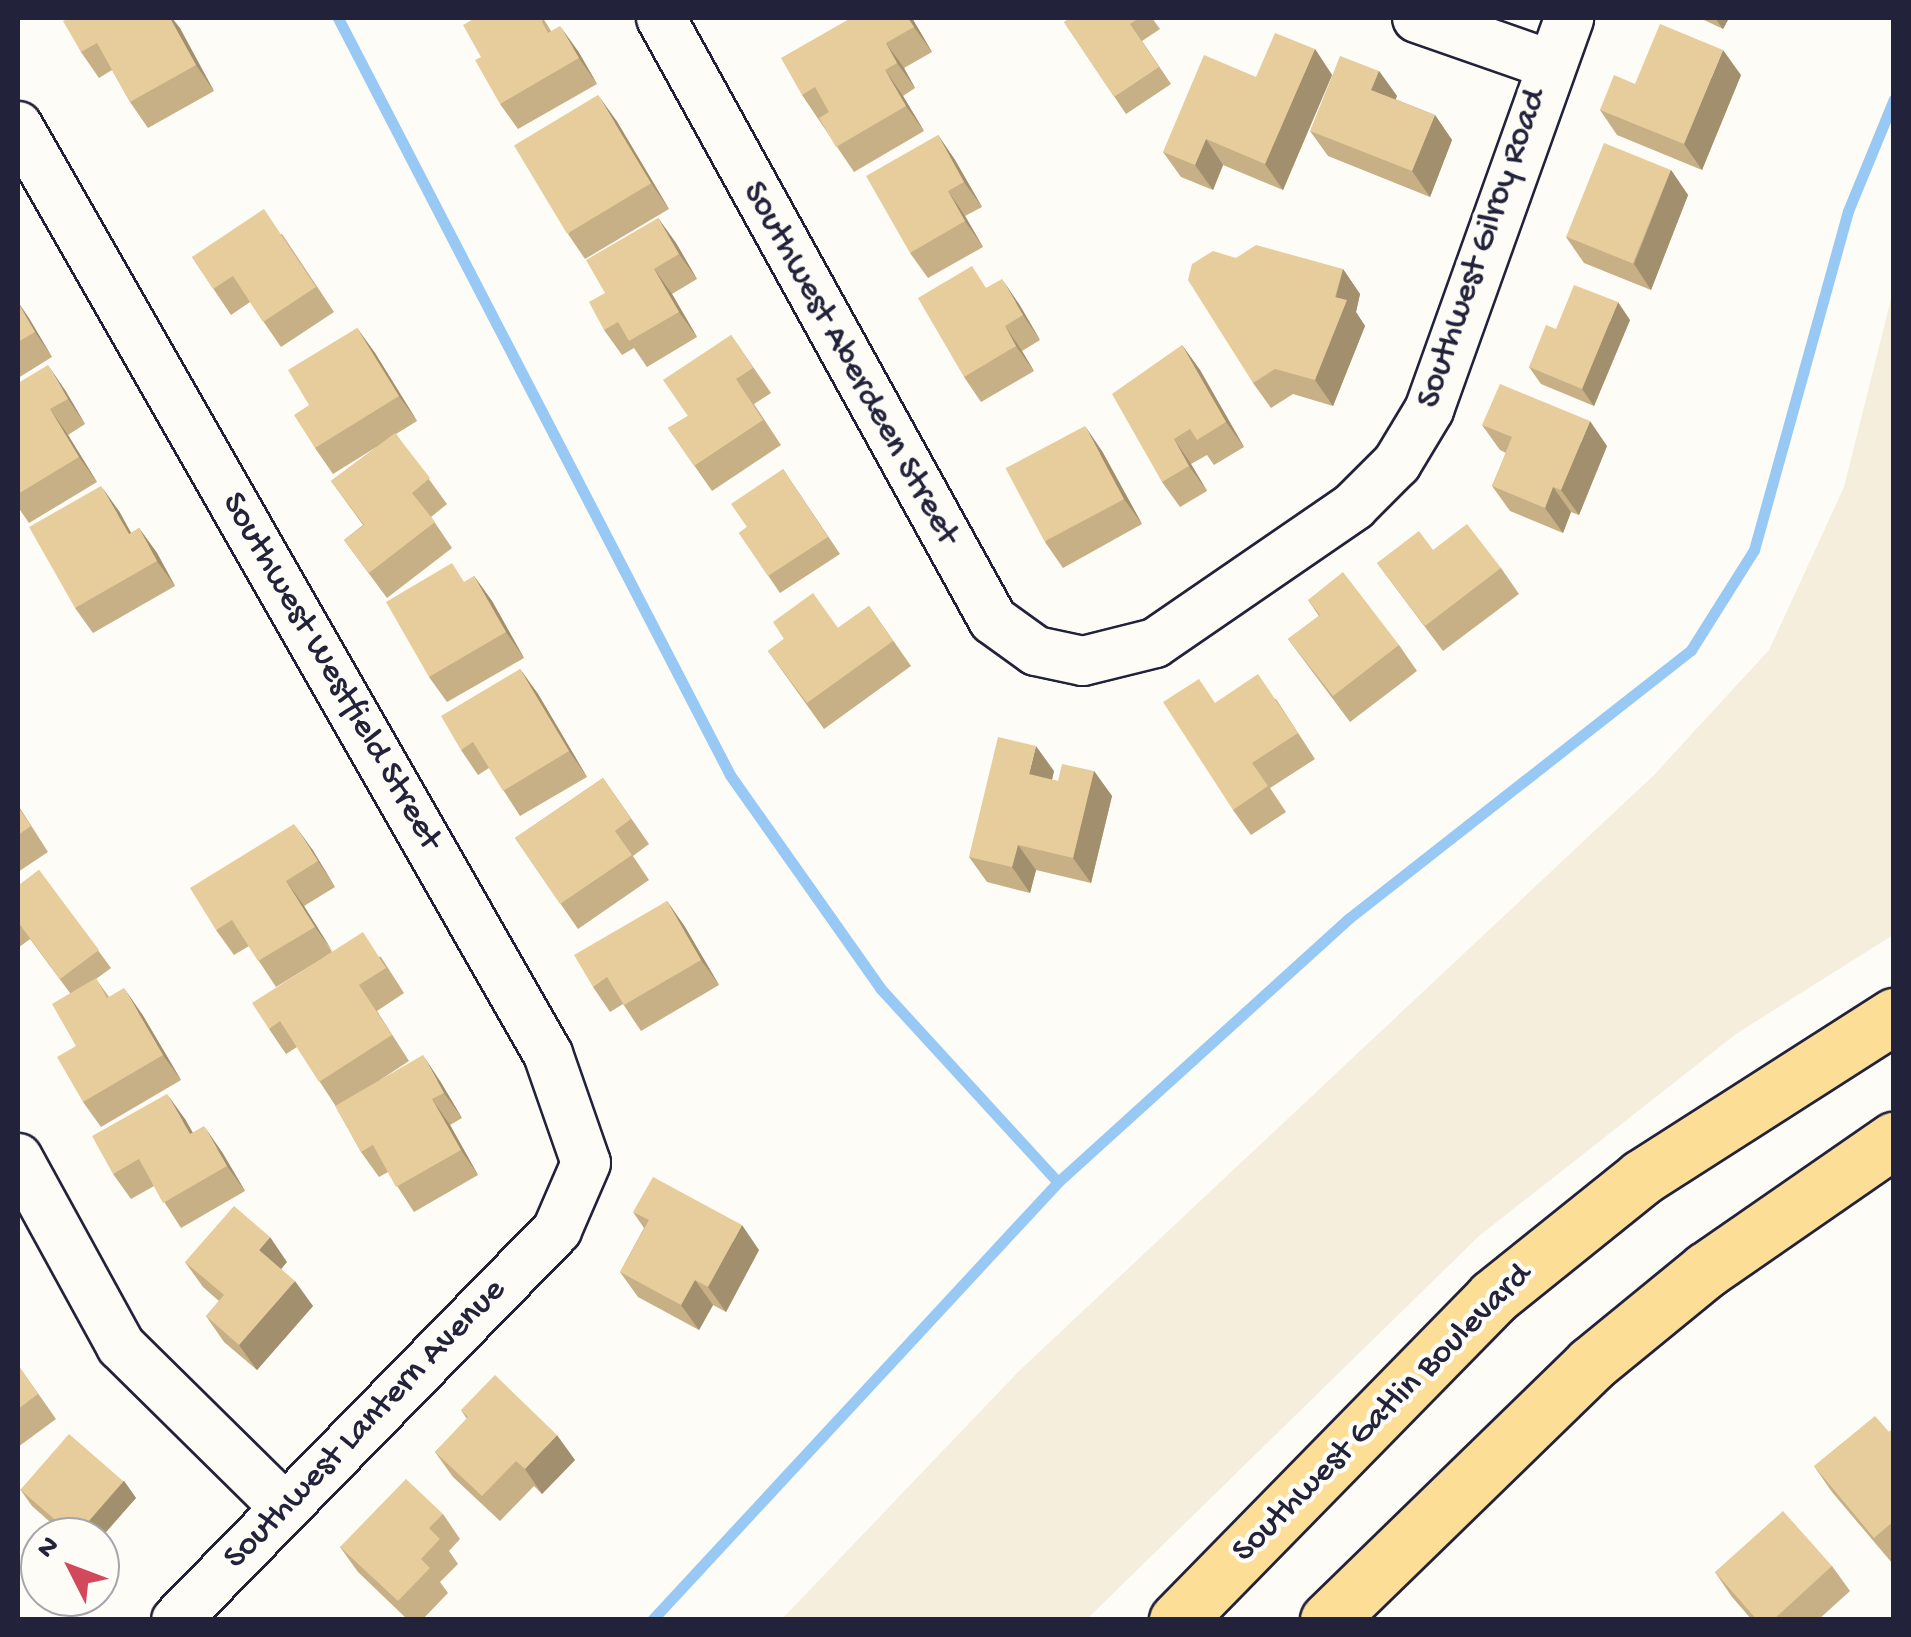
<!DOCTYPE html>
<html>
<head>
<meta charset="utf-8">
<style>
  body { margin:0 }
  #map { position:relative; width:1911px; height:1637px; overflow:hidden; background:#fdfcf7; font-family:"Gochi Hand",sans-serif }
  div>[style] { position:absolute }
  .built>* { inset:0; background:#f6eedc }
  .stream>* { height:11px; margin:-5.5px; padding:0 5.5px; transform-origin:5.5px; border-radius:5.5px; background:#98c9f4 }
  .roads { filter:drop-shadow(2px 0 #22223b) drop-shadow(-2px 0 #22223b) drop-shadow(0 2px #22223b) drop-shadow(0 -2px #22223b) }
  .minor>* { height:48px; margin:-24px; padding:0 24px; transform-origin:24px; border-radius:24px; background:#fdfcf7 }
  .major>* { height:55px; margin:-27.5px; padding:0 27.5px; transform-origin:27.5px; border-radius:27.5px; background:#fdde96 }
  .wall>* { inset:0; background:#c7af86 }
  .shaded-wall>* { inset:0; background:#a28f6d }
  .building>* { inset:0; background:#e7cc9c; transform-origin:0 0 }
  span { translate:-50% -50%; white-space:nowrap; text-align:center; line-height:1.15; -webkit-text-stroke:9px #fdfcf7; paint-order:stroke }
  .street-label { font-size:35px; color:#22223b }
  .frame { position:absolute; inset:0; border:20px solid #22223b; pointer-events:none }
  .north { position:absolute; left:20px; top:1517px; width:100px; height:100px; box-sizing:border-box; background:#fdfcf7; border:2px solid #a5a5ac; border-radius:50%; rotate:312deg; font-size:28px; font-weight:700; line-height:40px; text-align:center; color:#22223b }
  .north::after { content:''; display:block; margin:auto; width:35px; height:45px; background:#d1495b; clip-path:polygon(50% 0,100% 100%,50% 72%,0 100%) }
</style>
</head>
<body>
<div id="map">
  <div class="built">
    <i style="clip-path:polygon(1893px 291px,1893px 935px,1736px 1034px,1479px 1236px,1087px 1619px,782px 1619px,1019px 1371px,1654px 775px,1769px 650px,1844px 487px)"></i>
  </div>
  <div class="stream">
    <i style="left:338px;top:18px;width:852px;rotate:62.62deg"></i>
    <i style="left:730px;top:775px;width:261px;rotate:54.8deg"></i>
    <i style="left:880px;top:988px;width:263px;rotate:47.5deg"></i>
    <i style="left:652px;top:1620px;width:597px;rotate:-47.17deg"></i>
    <i style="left:1058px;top:1182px;width:391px;rotate:-42.2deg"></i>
    <i style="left:1348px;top:919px;width:436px;rotate:-38.1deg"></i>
    <i style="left:1691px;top:650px;width:118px;rotate:-57.8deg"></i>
    <i style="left:1754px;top:550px;width:352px;rotate:-74.5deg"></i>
    <i style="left:1848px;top:211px;width:121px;rotate:-67.7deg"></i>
  </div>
  <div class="roads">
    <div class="minor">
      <i style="left:661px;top:18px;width:687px;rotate:61.12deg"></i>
      <i style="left:993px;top:620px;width:53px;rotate:35.8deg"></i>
      <i style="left:1036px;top:651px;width:48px;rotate:12deg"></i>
      <i style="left:1083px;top:661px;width:74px;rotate:-14deg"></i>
      <i style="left:1155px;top:643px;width:242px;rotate:-34.5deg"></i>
      <i style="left:1354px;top:506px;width:61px;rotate:-45deg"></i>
      <i style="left:1397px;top:463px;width:62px;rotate:-58.9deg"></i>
      <i style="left:1429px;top:410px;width:416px;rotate:-70.3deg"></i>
      <i style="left:1417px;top:18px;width:139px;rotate:19.3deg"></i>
      <i style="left:18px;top:126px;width:1069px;rotate:60.27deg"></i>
      <i style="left:548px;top:1054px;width:115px;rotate:70.8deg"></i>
      <i style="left:586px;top:1163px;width:73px;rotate:113.4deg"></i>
      <i style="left:557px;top:1230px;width:545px;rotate:134.33deg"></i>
      <i style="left:18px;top:1158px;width:214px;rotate:61.3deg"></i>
      <i style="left:121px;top:1346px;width:229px;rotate:44.6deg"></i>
    </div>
    <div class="major">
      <i style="left:1177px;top:1620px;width:452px;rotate:-45.6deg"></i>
      <i style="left:1493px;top:1297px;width:191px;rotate:-38.8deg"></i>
      <i style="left:1642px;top:1177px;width:299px;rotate:-32.6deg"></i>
      <i style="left:1328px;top:1620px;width:367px;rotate:-44.2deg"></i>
      <i style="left:1591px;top:1364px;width:149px;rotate:-39.3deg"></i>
      <i style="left:1706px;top:1270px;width:229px;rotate:-34.7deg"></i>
    </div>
  </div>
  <div class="wall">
    <i style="clip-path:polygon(70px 18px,172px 18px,214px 91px,148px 128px,130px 102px,112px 70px,99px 78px,81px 52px)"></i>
    <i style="clip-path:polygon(543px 18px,551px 31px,578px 51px,597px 84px,518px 129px,500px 104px)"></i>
    <i style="clip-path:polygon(851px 18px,912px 18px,932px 52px,904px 68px,915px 88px,903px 96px,924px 131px,854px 172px,802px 95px)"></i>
    <i style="clip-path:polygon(1071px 18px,1152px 18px,1160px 29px,1142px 41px,1171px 84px,1126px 114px,1064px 22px)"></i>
    <i style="clip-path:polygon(1700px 18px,1729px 18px,1723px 29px)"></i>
    <i style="clip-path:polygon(1315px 49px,1332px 75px,1283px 190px,1223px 165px,1213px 190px,1181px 177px,1163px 152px,1256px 77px)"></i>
    <i style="clip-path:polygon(1379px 71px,1397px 96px,1395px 99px,1435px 115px,1452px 140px,1430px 197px,1328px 156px,1310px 131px)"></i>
    <i style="clip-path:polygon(1741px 75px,1702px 170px,1617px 135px,1600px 110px,1635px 84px)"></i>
    <i style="clip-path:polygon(616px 120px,669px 209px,585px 259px,568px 234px)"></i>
    <i style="clip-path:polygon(938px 135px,955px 160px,982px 207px,965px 216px,983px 247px,928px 278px,910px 253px)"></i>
    <i style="clip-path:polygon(1671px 170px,1688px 195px,1651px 290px,1584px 263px,1566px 237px)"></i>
    <i style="clip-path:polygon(658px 218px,676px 243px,697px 279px,672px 294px,697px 337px,647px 367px,634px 348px,622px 355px,604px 330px,605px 293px)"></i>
    <i style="clip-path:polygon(282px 234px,334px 312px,281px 347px,250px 302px,231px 315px,192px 257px)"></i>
    <i style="clip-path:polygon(1236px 258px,1343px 269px,1360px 294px,1356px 312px,1365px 326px,1333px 406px,1293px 394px,1271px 408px,1253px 383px)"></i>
    <i style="clip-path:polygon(987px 287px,1019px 304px,1040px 340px,1022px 351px,1034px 371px,981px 402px,964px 377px)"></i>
    <i style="clip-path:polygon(18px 302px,52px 357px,18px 378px)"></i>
    <i style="clip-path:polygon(1630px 320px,1594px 406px,1541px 384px,1529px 367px,1556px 329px)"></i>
    <i style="clip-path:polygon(357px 328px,375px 353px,417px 421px,396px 434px,447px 504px,431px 517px,452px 548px,387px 598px,344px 540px,363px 525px,331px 481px,378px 446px,333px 474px,315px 448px,309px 405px)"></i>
    <i style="clip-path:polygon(731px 335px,771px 393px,754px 404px,781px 445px,712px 491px,668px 428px,688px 416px)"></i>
    <i style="clip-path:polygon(1182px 345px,1200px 370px,1244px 447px,1214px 465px,1207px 455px,1191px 464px,1207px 491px,1180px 507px,1162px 482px)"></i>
    <i style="clip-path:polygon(18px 383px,65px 390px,85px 424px,68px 435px,97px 482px,29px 523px,18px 507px)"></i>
    <i style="clip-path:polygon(1482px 425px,1607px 446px,1579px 515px,1571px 512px,1563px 533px,1510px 511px,1492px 486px,1506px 453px,1500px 450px)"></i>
    <i style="clip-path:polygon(1102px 451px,1142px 524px,1063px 568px,1045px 542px)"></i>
    <i style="clip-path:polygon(783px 469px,840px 554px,780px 593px,739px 533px,747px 527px)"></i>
    <i style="clip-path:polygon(119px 511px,131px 533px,139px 528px,157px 553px,175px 586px,93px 633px,75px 608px)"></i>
    <i style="clip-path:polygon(1433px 550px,1501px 568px,1519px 594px,1443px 651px,1377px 563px)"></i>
    <i style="clip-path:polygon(474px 576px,492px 601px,524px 658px,447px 702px,429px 677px)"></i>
    <i style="clip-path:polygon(1308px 600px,1399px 645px,1417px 671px,1350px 722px,1288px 639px,1319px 616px)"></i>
    <i style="clip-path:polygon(869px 606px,911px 666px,824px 729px,768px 651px,784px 639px,838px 628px)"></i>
    <i style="clip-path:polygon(520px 669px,538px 694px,587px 777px,520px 816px,489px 768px,478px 775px,461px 750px)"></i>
    <i style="clip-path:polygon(1276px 699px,1315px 759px,1270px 788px,1286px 812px,1251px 835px,1233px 810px,1216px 702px)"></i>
    <i style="clip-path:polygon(1054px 771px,1052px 780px,1058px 781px,1094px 771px,1112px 796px,1091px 883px,1036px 870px,1030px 893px,987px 882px,969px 857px)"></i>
    <i style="clip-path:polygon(603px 778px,649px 844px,633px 856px,649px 880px,578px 929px,515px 838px)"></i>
    <i style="clip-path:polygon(18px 805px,48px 852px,18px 872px)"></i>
    <i style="clip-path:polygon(312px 849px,335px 887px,304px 906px,332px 952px,381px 957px,404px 993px,377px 1011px,409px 1061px,380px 1080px,440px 1081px,462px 1118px,450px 1125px,478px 1175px,414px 1212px,388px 1172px,379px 1177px,361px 1152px,335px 1105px,297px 1047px,286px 1054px,269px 1029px,315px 963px,276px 987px,249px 946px,234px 955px,216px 930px)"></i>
    <i style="clip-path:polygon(39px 870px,111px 968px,96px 979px,109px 997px,142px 1014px,181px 1080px,101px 1127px,83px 1102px,70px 993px,30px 939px,18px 948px,18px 886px)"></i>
    <i style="clip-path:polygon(667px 901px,685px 927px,719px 985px,641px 1031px,623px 1004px,610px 1012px,593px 987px)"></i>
    <i style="clip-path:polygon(185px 1119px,193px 1133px,222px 1152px,245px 1191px,181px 1228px,154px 1186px,131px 1199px,113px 1174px)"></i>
    <i style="clip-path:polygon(633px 1212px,759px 1250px,726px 1312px,713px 1305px,699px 1330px,638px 1297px,620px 1272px,644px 1228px)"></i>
    <i style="clip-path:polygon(185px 1262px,287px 1262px,281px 1269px,313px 1306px,257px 1370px,224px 1342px,206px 1316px,219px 1301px,203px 1287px)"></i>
    <i style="clip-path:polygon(18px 1365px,56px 1419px,18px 1447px)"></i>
    <i style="clip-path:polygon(461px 1410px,575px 1460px,542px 1494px,534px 1486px,500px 1521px,453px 1477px,435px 1452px,467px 1419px)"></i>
    <i style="clip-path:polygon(1894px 1428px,1894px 1562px,1892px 1563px,1832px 1492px,1814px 1466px,1889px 1432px)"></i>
    <i style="clip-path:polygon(124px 1481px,136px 1498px,100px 1537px,67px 1537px,32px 1506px,20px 1489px)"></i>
    <i style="clip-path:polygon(443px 1514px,460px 1539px,449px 1551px,458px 1564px,440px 1582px,448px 1593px,422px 1620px,408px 1620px,358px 1572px,340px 1547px)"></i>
    <i style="clip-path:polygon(1832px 1566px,1850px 1591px,1818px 1620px,1752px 1620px,1732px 1597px,1715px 1572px)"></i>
  </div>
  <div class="shaded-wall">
    <i style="clip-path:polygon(170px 18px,172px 18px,180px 28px,214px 91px,196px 65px)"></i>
    <i style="clip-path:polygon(908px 18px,912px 18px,932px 52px,914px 27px)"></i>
    <i style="clip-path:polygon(1715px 18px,1729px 18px,1723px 29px)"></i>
    <i style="clip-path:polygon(560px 26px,578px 51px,597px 84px,579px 58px)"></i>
    <i style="clip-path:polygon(886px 43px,904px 68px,915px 88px,897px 63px)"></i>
    <i style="clip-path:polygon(1315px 49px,1332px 75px,1283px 190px,1265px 164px)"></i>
    <i style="clip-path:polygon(1723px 50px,1741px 75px,1702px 170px,1684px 144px)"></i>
    <i style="clip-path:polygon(885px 70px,903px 96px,924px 131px,906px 106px)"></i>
    <i style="clip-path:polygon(1379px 71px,1397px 96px,1389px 115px,1371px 90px)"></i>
    <i style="clip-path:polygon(598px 95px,616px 120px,669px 209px,651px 183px)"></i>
    <i style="clip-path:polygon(1435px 115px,1452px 140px,1430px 197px,1412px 171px)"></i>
    <i style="clip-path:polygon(938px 135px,955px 160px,982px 207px,964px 182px)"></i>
    <i style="clip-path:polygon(1206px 139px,1223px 165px,1213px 190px,1195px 165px)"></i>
    <i style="clip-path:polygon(1671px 170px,1688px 195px,1651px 290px,1634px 264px)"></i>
    <i style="clip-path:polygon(948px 191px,965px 216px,983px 247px,965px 221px)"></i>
    <i style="clip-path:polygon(658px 218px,676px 243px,697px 279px,679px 254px)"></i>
    <i style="clip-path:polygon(654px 269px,672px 294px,697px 337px,679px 312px)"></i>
    <i style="clip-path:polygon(1343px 269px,1360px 294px,1356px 312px,1365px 326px,1333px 406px,1315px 380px)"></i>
    <i style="clip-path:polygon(1002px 279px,1019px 304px,1040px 340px,1023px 315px)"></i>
    <i style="clip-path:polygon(18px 302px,29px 318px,52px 357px,35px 332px)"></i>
    <i style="clip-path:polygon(1618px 302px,1630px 320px,1594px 406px,1582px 389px)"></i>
    <i style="clip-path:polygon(1005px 326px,1022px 351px,1034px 371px,1016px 346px)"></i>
    <i style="clip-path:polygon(357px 328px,375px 353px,417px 421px,399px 396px)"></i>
    <i style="clip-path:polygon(1182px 345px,1200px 370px,1244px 447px,1226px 422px)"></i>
    <i style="clip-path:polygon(48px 365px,65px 390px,85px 424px,68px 399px)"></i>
    <i style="clip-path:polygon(50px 409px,68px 435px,97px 482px,79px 457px)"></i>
    <i style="clip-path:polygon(1590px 421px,1607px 446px,1579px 515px,1561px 490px)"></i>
    <i style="clip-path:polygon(1085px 426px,1102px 451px,1142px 524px,1124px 499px)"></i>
    <i style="clip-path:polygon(1174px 439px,1191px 464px,1207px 491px,1189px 466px)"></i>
    <i style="clip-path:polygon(101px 486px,119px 511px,146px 560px,129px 534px)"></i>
    <i style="clip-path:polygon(1553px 487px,1571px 512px,1563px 533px,1545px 508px)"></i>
    <i style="clip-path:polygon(139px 528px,157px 553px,175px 586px,157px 561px)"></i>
    <i style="clip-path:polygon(474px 576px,492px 601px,524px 658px,506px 632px)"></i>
    <i style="clip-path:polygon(520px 669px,538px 694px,587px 777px,569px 751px)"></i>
    <i style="clip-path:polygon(1036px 746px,1054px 771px,1047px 800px,1029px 774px)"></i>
    <i style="clip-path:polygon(1094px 771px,1112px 796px,1091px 883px,1073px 858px)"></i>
    <i style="clip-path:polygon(294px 824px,312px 849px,335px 887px,318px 861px)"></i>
    <i style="clip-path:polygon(1018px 845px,1036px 870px,1030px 893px,1012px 867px)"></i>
    <i style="clip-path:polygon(286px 881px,304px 906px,333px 952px,315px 927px)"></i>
    <i style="clip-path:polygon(667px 901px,685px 927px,719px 985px,701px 960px)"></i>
    <i style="clip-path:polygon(124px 988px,142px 1014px,181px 1080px,163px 1055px)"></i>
    <i style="clip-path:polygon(423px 1055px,440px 1081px,462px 1118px,444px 1093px)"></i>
    <i style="clip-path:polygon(167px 1094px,185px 1119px,208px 1160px,190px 1134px)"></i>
    <i style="clip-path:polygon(432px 1099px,450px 1125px,478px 1175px,461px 1150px)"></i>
    <i style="clip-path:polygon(204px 1126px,222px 1152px,245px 1191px,227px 1166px)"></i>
    <i style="clip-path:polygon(742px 1225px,759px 1250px,726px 1312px,708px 1287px)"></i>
    <i style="clip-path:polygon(270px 1237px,287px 1262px,276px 1275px,259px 1250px)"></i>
    <i style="clip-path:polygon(695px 1280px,713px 1305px,699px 1330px,681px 1305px)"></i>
    <i style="clip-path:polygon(295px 1281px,313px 1306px,257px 1370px,239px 1345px)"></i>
    <i style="clip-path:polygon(557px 1435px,575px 1460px,542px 1494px,525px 1469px)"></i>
    <i style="clip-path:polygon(124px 1481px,136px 1498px,100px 1539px,100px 1537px,75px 1537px)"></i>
  </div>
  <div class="building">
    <i style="clip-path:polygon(70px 18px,170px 18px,196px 65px,130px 102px,97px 43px,81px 52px,63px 21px)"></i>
    <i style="clip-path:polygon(475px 18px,540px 18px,548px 33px,560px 26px,579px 58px,500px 104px,475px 60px,481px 57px,463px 25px)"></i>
    <i style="clip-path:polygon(851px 18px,908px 18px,914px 27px,886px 43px,897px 63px,885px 70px,906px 106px,836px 147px,819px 118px,829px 112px,815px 87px,802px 95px,781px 58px)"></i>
    <i style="clip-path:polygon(1071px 18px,1139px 18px,1130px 24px,1159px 67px,1114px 97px,1064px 22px)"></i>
    <i style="clip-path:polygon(1660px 24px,1723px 50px,1684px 144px,1600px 110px,1614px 75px,1635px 84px)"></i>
    <i style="clip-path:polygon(1275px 33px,1315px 49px,1265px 164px,1206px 139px,1195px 165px,1163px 152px,1204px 55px,1256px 77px)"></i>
    <i style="clip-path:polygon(1340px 56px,1379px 71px,1371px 90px,1435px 115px,1412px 171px,1310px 131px)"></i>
    <i style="left:598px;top:95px;width:103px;height:98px;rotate:59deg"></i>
    <i style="clip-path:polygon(938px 135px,964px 182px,948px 191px,965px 221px,910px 253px,866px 176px)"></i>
    <i style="left:1604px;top:143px;width:72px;height:101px;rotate:22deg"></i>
    <i style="clip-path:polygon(264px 209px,316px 287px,263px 322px,233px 276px,213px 289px,192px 257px)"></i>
    <i style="clip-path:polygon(658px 218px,679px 254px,654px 269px,679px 312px,629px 341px,618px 322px,604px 330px,589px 302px,605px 293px,586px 260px)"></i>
    <i style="clip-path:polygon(1256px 245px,1343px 269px,1335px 297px,1347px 300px,1315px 380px,1275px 369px,1253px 383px,1188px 280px,1192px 264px,1213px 251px,1236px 258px)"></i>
    <i style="clip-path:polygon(972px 266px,986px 288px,1002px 279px,1023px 315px,1005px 326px,1016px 346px,964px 377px,918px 298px)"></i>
    <i style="clip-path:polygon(1574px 285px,1618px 302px,1582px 389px,1529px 367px,1546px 325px,1556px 329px)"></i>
    <i style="clip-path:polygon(18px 303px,35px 332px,18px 342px)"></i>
    <i style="clip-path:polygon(357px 328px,399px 396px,315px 448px,294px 415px,309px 405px,288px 370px)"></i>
    <i style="clip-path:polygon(731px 335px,753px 368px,736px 379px,763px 420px,694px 466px,668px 428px,688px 416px,663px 380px)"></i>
    <i style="clip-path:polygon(1182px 345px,1226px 422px,1197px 440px,1190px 429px,1174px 439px,1189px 466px,1162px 482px,1112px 394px)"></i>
    <i style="clip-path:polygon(48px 365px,68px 399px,50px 409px,79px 457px,18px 494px,18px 383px)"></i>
    <i style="clip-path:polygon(1500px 384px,1590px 421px,1561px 490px,1553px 487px,1545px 508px,1492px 486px,1512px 437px,1482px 425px)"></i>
    <i style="left:1085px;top:426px;width:83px;height:90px;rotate:62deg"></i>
    <i style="clip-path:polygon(395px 433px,430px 478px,412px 493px,435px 522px,369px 573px,344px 540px,364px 525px,331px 481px)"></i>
    <i style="clip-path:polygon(783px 469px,828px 537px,768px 576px,739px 533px,747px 527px,731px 504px)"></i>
    <i style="clip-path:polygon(101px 486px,129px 534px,139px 528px,157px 561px,75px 608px,29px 527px)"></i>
    <i style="clip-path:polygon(1467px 524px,1501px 568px,1425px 626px,1377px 563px,1419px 531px,1433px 550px)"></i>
    <i style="clip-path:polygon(452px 563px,464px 582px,474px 576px,506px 632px,429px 677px,386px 602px)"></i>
    <i style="clip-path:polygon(1343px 572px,1399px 645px,1333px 696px,1288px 639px,1320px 615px,1308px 600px)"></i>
    <i style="clip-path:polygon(813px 593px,838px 628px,869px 606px,893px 641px,807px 703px,768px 651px,784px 639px,773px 622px)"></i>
    <i style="clip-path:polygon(520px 669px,569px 751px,503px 791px,473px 742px,461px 750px,441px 716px)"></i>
    <i style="clip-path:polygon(1258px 674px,1298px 733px,1252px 763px,1268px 786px,1233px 810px,1163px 702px,1199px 679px,1215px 703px)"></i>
    <i style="clip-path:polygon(998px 737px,1036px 746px,1029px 774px,1058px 781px,1062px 764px,1094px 771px,1073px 858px,1018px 845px,1012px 867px,969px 857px)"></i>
    <i style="clip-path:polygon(603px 778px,631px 819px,615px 831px,632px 855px,560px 904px,515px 838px)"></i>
    <i style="clip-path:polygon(18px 807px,31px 826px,18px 835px)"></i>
    <i style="clip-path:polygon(294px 824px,318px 861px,286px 881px,315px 927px,258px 961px,232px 920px,216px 930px,190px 888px)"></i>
    <i style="clip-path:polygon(39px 870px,99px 950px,60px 979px,18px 922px,18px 886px)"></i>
    <i style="clip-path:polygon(667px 901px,701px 960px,624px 1005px,607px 977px,593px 987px,574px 955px)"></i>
    <i style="clip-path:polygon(363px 932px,386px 968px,359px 985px,392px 1035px,319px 1082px,280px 1021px,269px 1029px,252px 1003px)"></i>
    <i style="clip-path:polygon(96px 978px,107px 998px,124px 988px,163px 1055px,83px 1102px,57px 1057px,76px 1046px,52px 1004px)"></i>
    <i style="clip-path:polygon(423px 1055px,444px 1093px,432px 1099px,461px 1150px,396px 1187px,373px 1145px,361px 1152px,335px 1106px)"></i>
    <i style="clip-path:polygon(167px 1094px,190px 1134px,204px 1126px,227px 1166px,163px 1203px,139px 1159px,113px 1174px,92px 1136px)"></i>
    <i style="clip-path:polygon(653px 1177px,742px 1225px,708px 1287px,695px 1280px,681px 1305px,620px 1272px,649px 1220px,633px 1212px)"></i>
    <i style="clip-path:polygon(234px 1206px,270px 1237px,259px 1250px,295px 1281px,239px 1345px,206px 1316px,224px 1295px,185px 1262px)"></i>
    <i style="clip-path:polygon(18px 1365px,38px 1394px,18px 1409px)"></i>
    <i style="clip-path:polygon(495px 1375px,557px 1435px,525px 1469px,516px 1461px,482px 1496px,435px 1452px,468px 1417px,461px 1410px)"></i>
    <i style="clip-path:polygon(1875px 1416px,1889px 1432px,1894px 1428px,1894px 1521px,1874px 1538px,1814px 1466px)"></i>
    <i style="left:69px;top:1434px;width:72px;height:74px;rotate:41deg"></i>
    <i style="clip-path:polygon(406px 1479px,443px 1514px,429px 1528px,440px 1539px,421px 1559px,430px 1568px,398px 1601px,340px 1547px)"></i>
    <i style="clip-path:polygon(1783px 1511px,1832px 1566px,1773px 1620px,1757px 1620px,1715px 1572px)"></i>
  </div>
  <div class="street-label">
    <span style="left:1483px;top:249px;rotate:-71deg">Southwest Gilroy Road</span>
    <span style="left:849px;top:364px;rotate:61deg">Southwest Aberdeen Street</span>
    <span style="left:330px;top:672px;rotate:60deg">Southwest Westfield Street</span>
    <span style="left:1383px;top:1414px;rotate:-45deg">Southwest Gatlin Boulevard</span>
    <span style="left:366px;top:1425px;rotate:-46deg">Southwest Lantern Avenue</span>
  </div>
  <div class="frame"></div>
  <div class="north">N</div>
</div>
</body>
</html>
